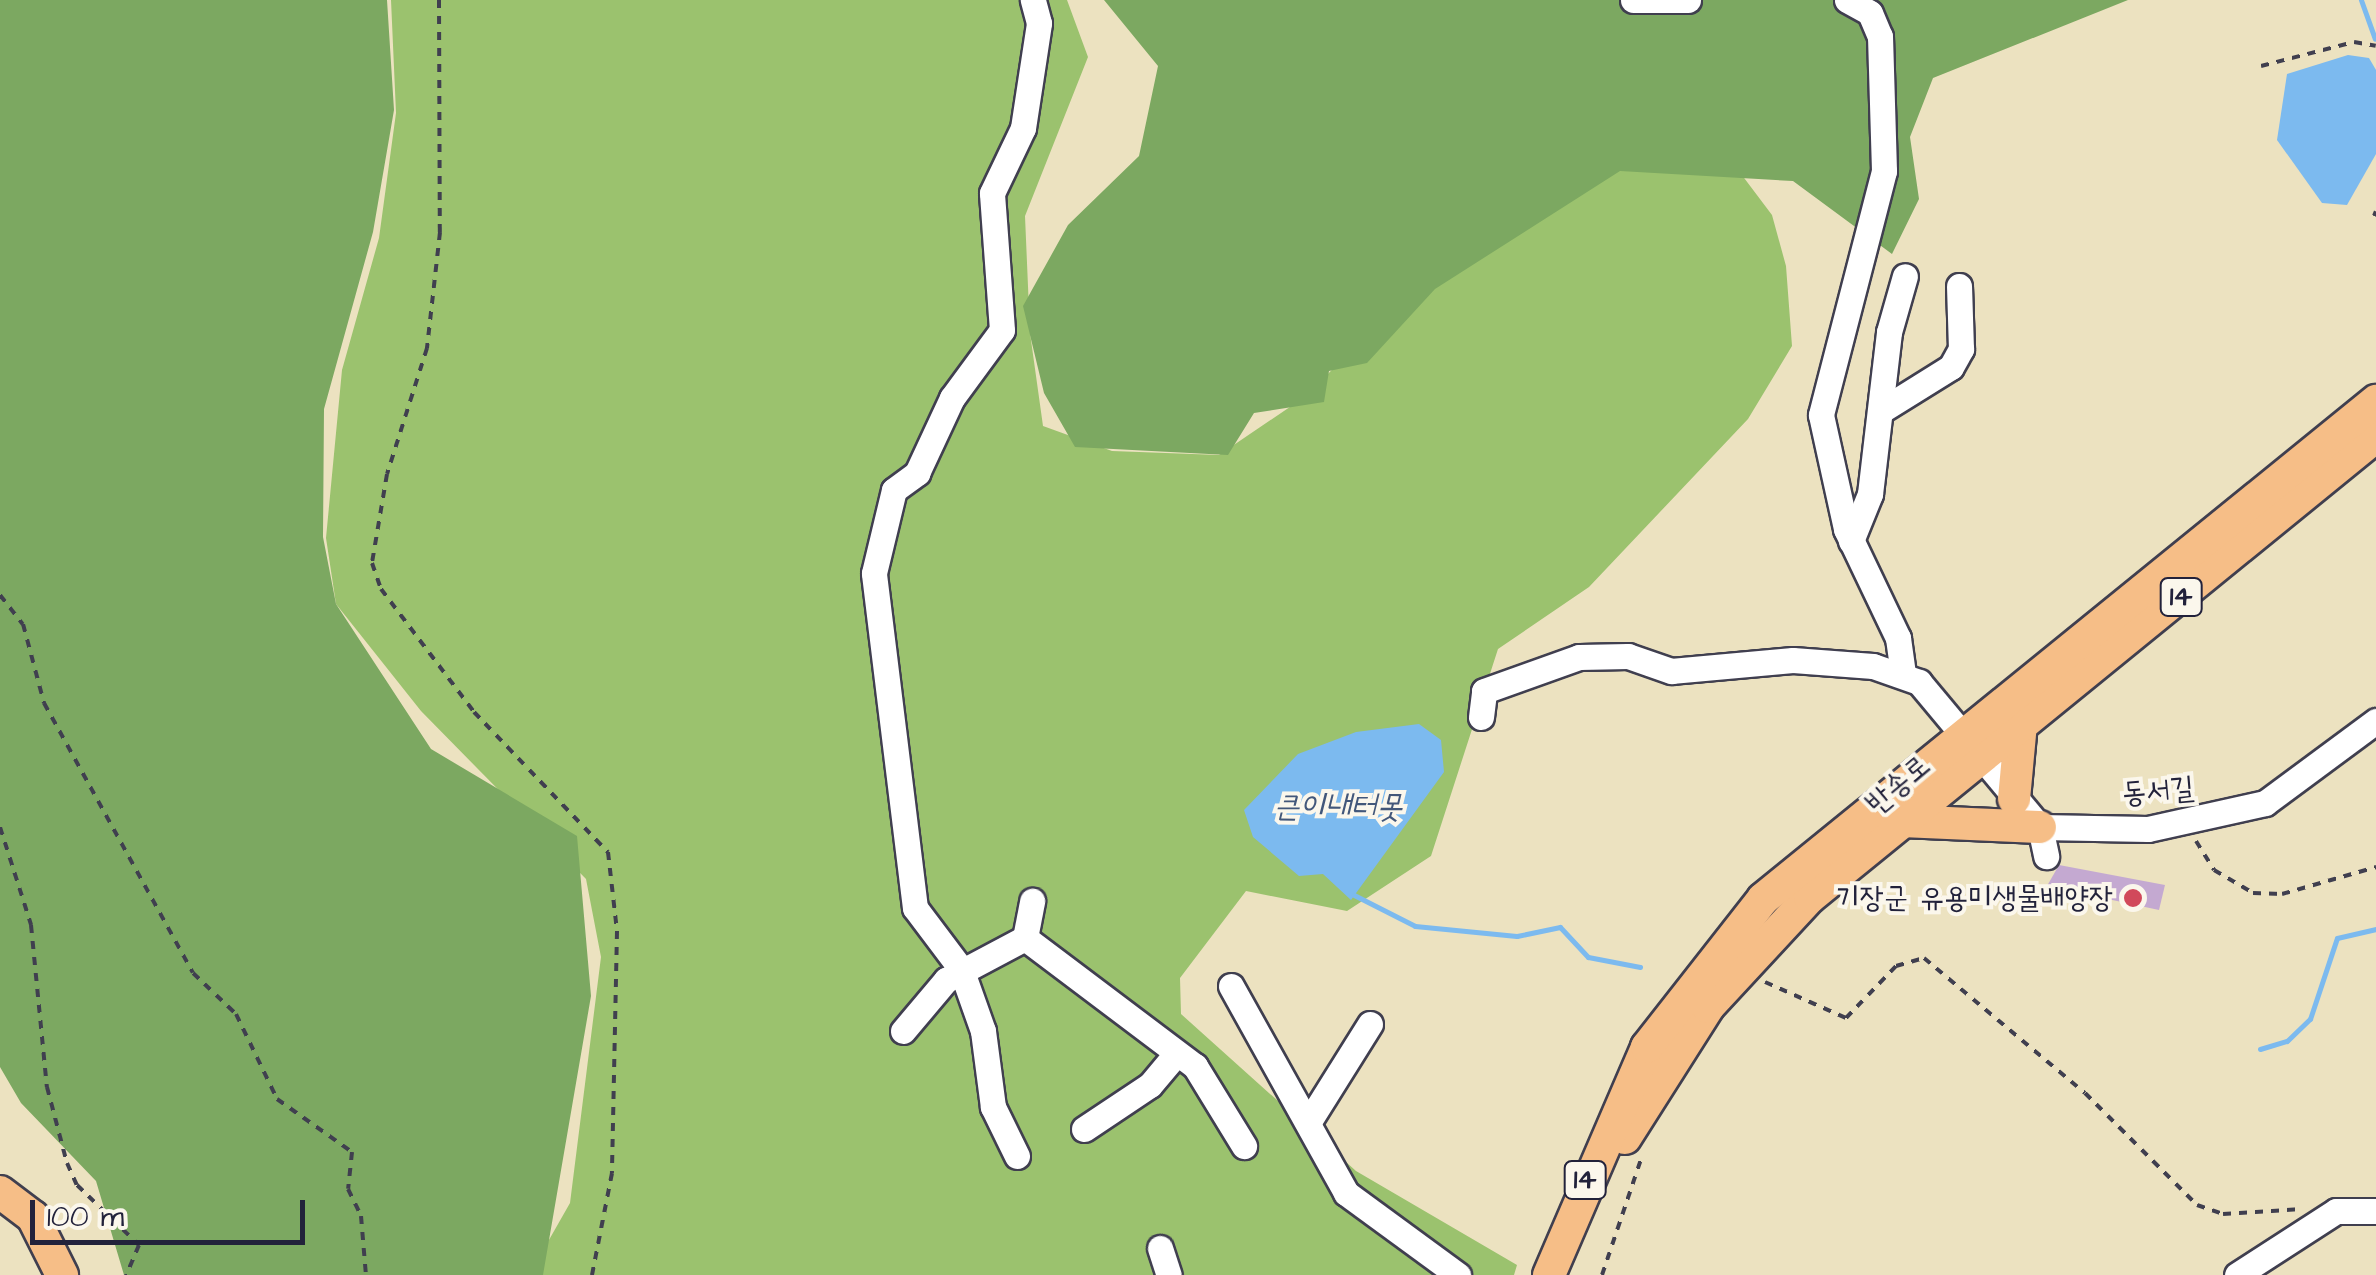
<!DOCTYPE html>
<html>
<head>
<meta charset="utf-8">
<style>
  body { margin:0 }
  #map { position:relative; width:2376px; height:1275px; overflow:hidden; background:#ece2c0; font-family:"Architects Daughter","Poor Story",sans-serif }
  div>[style] { position:absolute }
  .green>* { inset:0; background:#9bc26e }
  .forest>* { inset:0; background:#7ca861 }
  .water>* { inset:0; background:#7cbaef }
  .stream>* { height:5px; margin:-2.5px; padding:0 2.5px; transform-origin:2.5px; border-radius:2.5px; background:#7cbaef }
  .building>* { inset:0; background:#c4a9d1 }
  .path>* { height:4px; margin-top:-2px; transform-origin:0; background:repeating-linear-gradient(90deg,#403f4f 0 8px,transparent 0 16px) }
  .roads { filter:drop-shadow(2px 0 #403f4f) drop-shadow(-2px 0 #403f4f) drop-shadow(0 2px #403f4f) drop-shadow(0 -2px #403f4f) }
  .minor>* { height:25px; margin:-12.5px; padding:0 12.5px; transform-origin:12.5px; border-radius:12.5px; background:#fff }
  .major>* { height:32px; margin:-16px; padding:0 16px; transform-origin:16px; border-radius:16px; background:#f6be87 }
  .dots>* { width:28px; height:28px; translate:-50% -50%; box-sizing:border-box; border:5px solid #fbf7ec; border-radius:50% }
  span { translate:-50% -50%; white-space:nowrap; text-align:center; line-height:1.15; -webkit-text-stroke:8px #fbf7ec; paint-order:stroke }
  .shield-label span { padding:2px 8px; background:#fbf7ec; border:2px solid; border-radius:8px; -webkit-text-stroke-width:0 }
  .shield-label { font-size:28px; color:#22223b; font-weight:700 }
  .street-label { font-size:30px; color:#22223b }
  .poi-label { font-size:30px; color:#22223b }
  .right { translate:-100% -50%; text-align:right }
  .water-label { font-size:32px; color:#42577a; font-style:italic }
  .scale { position:absolute; left:30px; top:1200px; width:275px; height:45px; box-sizing:border-box; border:5px solid #22223b; border-top:0; padding-left:12px; font-size:30px; line-height:35px; white-space:nowrap; color:#22223b; -webkit-text-stroke:8px #fbf7ec; paint-order:stroke }
</style>
</head>
<body>
<div id="map">
  <div class="green">
    <i style="clip-path:polygon(391px 0,1067px 0,1088px 57px,1025px 216px,1030px 333px,1043px 426px,1112px 451px,1219px 455px,1309px 394px,1420px 277px,1627px 149px,1714px 138px,1772px 215px,1786px 266px,1792px 346px,1748px 419px,1589px 587px,1498px 649px,1431px 856px,1347px 911px,1246px 891px,1180px 978px,1181px 1014px,1356px 1171px,1517px 1265px,1514px 1275px,529px 1275px,570px 1203px,601px 957px,586px 879px,421px 711px,336px 604px,326px 538px,342px 370px,379px 238px,396px 113px)"></i>
  </div>
  <div class="forest">
    <i style="clip-path:polygon(0 0,387px 0,394px 110px,373px 232px,324px 409px,323px 537px,336px 604px,431px 749px,577px 836px,591px 996px,543px 1275px,124px 1275px,96px 1181px,21px 1103px,0 1067px)"></i>
    <i style="clip-path:polygon(1104px 0,2128px 0,1933px 78px,1910px 137px,1919px 199px,1892px 254px,1793px 181px,1620px 171px,1435px 289px,1367px 363px,1329px 371px,1324px 402px,1254px 413px,1228px 455px,1075px 447px,1044px 393px,1023px 306px,1068px 225px,1139px 156px,1158px 66px)"></i>
  </div>
  <div class="water">
    <i style="clip-path:polygon(2348px 55px,2369px 58px,2376px 70px,2376px 154px,2347px 205px,2322px 203px,2277px 140px,2287px 74px)"></i>
    <i style="clip-path:polygon(1419px 724px,1441px 740px,1444px 772px,1351px 900px,1323px 874px,1299px 876px,1253px 837px,1244px 810px,1298px 754px,1356px 732px)"></i>
  </div>
  <div class="stream">
    <i style="left:2361px;top:0;width:41px;rotate:70.3deg"></i>
    <i style="left:1354px;top:895px;width:68px;rotate:26.9deg"></i>
    <i style="left:1415px;top:926px;width:102px;rotate:5.6deg"></i>
    <i style="left:1517px;top:936px;width:44px;rotate:-11.8deg"></i>
    <i style="left:1560px;top:927px;width:41px;rotate:47deg"></i>
    <i style="left:1588px;top:957px;width:53px;rotate:10.9deg"></i>
    <i style="left:2260px;top:1049px;width:28px;rotate:-17deg"></i>
    <i style="left:2287px;top:1041px;width:32px;rotate:-44deg"></i>
    <i style="left:2310px;top:1019px;width:85px;rotate:-71.6deg"></i>
    <i style="left:2337px;top:938px;width:40px;rotate:-13deg"></i>
  </div>
  <div class="building">
    <i style="clip-path:polygon(2059px 865px,2165px 885px,2159px 910px,2047px 886px)"></i>
  </div>
  <div class="path">
    <i style="left:439px;top:0;width:232px;rotate:89.8deg"></i>
    <i style="left:440px;top:232px;width:117px;rotate:96.4deg"></i>
    <i style="left:427px;top:348px;width:132px;rotate:107.6deg"></i>
    <i style="left:387px;top:474px;width:90px;rotate:99.6deg"></i>
    <i style="left:372px;top:563px;width:28px;rotate:71deg"></i>
    <i style="left:381px;top:589px;width:154px;rotate:52.9deg"></i>
    <i style="left:474px;top:712px;width:194px;rotate:46.3deg"></i>
    <i style="left:608px;top:852px;width:80px;rotate:83.5deg"></i>
    <i style="left:617px;top:931px;width:242px;rotate:91.2deg"></i>
    <i style="left:612px;top:1173px;width:104px;rotate:101.1deg"></i>
    <i style="left:2261px;top:66px;width:96px;rotate:-14.5deg"></i>
    <i style="left:2354px;top:42px;width:22px;rotate:10deg"></i>
    <i style="left:2374px;top:216px;width:5px;rotate:-68deg"></i>
    <i style="left:0;top:595px;width:37px;rotate:52deg"></i>
    <i style="left:23px;top:624px;width:82px;rotate:75.1deg"></i>
    <i style="left:44px;top:703px;width:308px;rotate:61.1deg"></i>
    <i style="left:193px;top:973px;width:59px;rotate:43.6deg"></i>
    <i style="left:236px;top:1014px;width:94px;rotate:64.2deg"></i>
    <i style="left:277px;top:1099px;width:92px;rotate:35.2deg"></i>
    <i style="left:352px;top:1152px;width:37px;rotate:96deg"></i>
    <i style="left:348px;top:1189px;width:30px;rotate:64deg"></i>
    <i style="left:361px;top:1216px;width:59px;rotate:85.2deg"></i>
    <i style="left:0;top:827px;width:103px;rotate:72.4deg"></i>
    <i style="left:31px;top:925px;width:163px;rotate:84.4deg"></i>
    <i style="left:47px;top:1087px;width:79px;rotate:75.3deg"></i>
    <i style="left:67px;top:1163px;width:24px;rotate:66deg"></i>
    <i style="left:77px;top:1185px;width:86px;rotate:44.1deg"></i>
    <i style="left:139px;top:1245px;width:33px;rotate:113deg"></i>
    <i style="left:2196px;top:841px;width:34px;rotate:58deg"></i>
    <i style="left:2214px;top:870px;width:45px;rotate:30.5deg"></i>
    <i style="left:2253px;top:893px;width:29px;rotate:2deg"></i>
    <i style="left:2282px;top:894px;width:98px;rotate:-16deg"></i>
    <i style="left:1765px;top:982px;width:89px;rotate:24deg"></i>
    <i style="left:1846px;top:1018px;width:72px;rotate:-46.1deg"></i>
    <i style="left:1896px;top:966px;width:29px;rotate:-16deg"></i>
    <i style="left:1924px;top:958px;width:210px;rotate:40deg"></i>
    <i style="left:2085px;top:1093px;width:158px;rotate:45deg"></i>
    <i style="left:2197px;top:1205px;width:28px;rotate:19deg"></i>
    <i style="left:2223px;top:1214px;width:79px;rotate:-3.6deg"></i>
    <i style="left:1602px;top:1275px;width:126px;rotate:-71.4deg"></i>
  </div>
  <div class="roads">
    <div class="minor">
      <i style="left:1633px;top:0;width:55px"></i>
      <i style="left:1847px;top:0;width:26px;rotate:29deg"></i>
      <i style="left:1870px;top:13px;width:25px;rotate:67deg"></i>
      <i style="left:1880px;top:36px;width:135px;rotate:88.3deg"></i>
      <i style="left:1884px;top:171px;width:252px;rotate:104.5deg"></i>
      <i style="left:1821px;top:415px;width:117px;rotate:77.6deg"></i>
      <i style="left:1846px;top:529px;width:121px;rotate:64.5deg"></i>
      <i style="left:1898px;top:638px;width:37px;rotate:82deg"></i>
      <i style="left:1882px;top:410px;width:81px;rotate:-31.9deg"></i>
      <i style="left:1951px;top:367px;width:21px;rotate:-61deg"></i>
      <i style="left:1961px;top:349px;width:63px;rotate:-91.8deg"></i>
      <i style="left:1851px;top:541px;width:51px;rotate:-68deg"></i>
      <i style="left:1870px;top:494px;width:163px;rotate:-83.3deg"></i>
      <i style="left:1889px;top:332px;width:58px;rotate:-74.1deg"></i>
      <i style="left:1481px;top:717px;width:26px;rotate:-83deg"></i>
      <i style="left:1484px;top:691px;width:101px;rotate:-19.7deg"></i>
      <i style="left:1579px;top:657px;width:49px;rotate:-1.2deg"></i>
      <i style="left:1628px;top:656px;width:46px;rotate:19.2deg"></i>
      <i style="left:1671px;top:671px;width:122px;rotate:-5.2deg"></i>
      <i style="left:1793px;top:660px;width:80px;rotate:4.3deg"></i>
      <i style="left:1873px;top:666px;width:49px;rotate:19.2deg"></i>
      <i style="left:1919px;top:682px;width:189px;rotate:50.2deg"></i>
      <i style="left:2040px;top:827px;width:108px;rotate:1.1deg"></i>
      <i style="left:2148px;top:829px;width:120px;rotate:-12.5deg"></i>
      <i style="left:2265px;top:803px;width:138px;rotate:-36.5deg"></i>
      <i style="left:2040px;top:827px;width:30px;rotate:78deg"></i>
      <i style="left:1025px;top:938px;width:38px;rotate:-79deg"></i>
      <i style="left:1231px;top:986px;width:237px;rotate:60.9deg"></i>
      <i style="left:1346px;top:1193px;width:139px;rotate:36.2deg"></i>
      <i style="left:903px;top:1031px;width:67px;rotate:-49.9deg"></i>
      <i style="left:946px;top:980px;width:89px;rotate:-28deg"></i>
      <i style="left:1025px;top:938px;width:213px;rotate:37deg"></i>
      <i style="left:1195px;top:1066px;width:94px;rotate:58.5deg"></i>
      <i style="left:1311px;top:1118px;width:111px;rotate:-57.9deg"></i>
      <i style="left:1084px;top:1129px;width:79px;rotate:-33.7deg"></i>
      <i style="left:1150px;top:1085px;width:40px;rotate:-50deg"></i>
      <i style="left:1017px;top:1156px;width:55px;rotate:-116.1deg"></i>
      <i style="left:993px;top:1107px;width:77px;rotate:-97.5deg"></i>
      <i style="left:983px;top:1031px;width:66px;rotate:-109.5deg"></i>
      <i style="left:961px;top:969px;width:76px;rotate:-127deg"></i>
      <i style="left:915px;top:908px;width:337px;rotate:-97deg"></i>
      <i style="left:874px;top:573px;width:85px;rotate:-76.5deg"></i>
      <i style="left:894px;top:490px;width:29px;rotate:-36deg"></i>
      <i style="left:917px;top:473px;width:83px;rotate:-65deg"></i>
      <i style="left:952px;top:398px;width:84px;rotate:-53.7deg"></i>
      <i style="left:1002px;top:330px;width:137px;rotate:-94.2deg"></i>
      <i style="left:992px;top:193px;width:72px;rotate:-64.5deg"></i>
      <i style="left:1023px;top:128px;width:106px;rotate:-81.3deg"></i>
      <i style="left:1039px;top:23px;width:24px;rotate:-105deg"></i>
      <i style="left:1160px;top:1248px;width:28px;rotate:72deg"></i>
      <i style="left:2237px;top:1275px;width:118px;rotate:-32.9deg"></i>
      <i style="left:2336px;top:1211px;width:40px"></i>
    </div>
    <div class="major">
      <i style="left:2014px;top:799px;width:76px;rotate:-84.7deg"></i>
      <i style="left:1901px;top:821px;width:139px;rotate:2.5deg"></i>
      <i style="left:1625px;top:1138px;width:155px;rotate:-57.6deg"></i>
      <i style="left:1708px;top:1007px;width:150px;rotate:-47.2deg"></i>
      <i style="left:1810px;top:897px;width:730px;rotate:-39.16deg"></i>
      <i style="left:0;top:1192px;width:41px;rotate:37.1deg"></i>
      <i style="left:33px;top:1217px;width:65px;rotate:63.4deg"></i>
      <i style="left:1549px;top:1275px;width:248px;rotate:-66.7deg"></i>
      <i style="left:1647px;top:1047px;width:188px;rotate:-51.9deg"></i>
      <i style="left:1763px;top:899px;width:790px;rotate:-39.09deg"></i>
    </div>
  </div>
  <div class="dots">
    <i style="left:2133px;top:898px;background:#d1495b"></i>
  </div>
  <div class="shield-label">
    <span style="left:2181px;top:597px">14</span>
    <span style="left:1585px;top:1180px">14</span>
  </div>
  <div class="street-label">
    <span style="left:1898px;top:785px;rotate:-40deg">반송로</span>
    <span style="left:2158px;top:791px;rotate:-5deg">동서길</span>
  </div>
  <div class="poi-label">
    <span class="right" style="left:2113px;top:898px">기장군 유용미생물배양장</span>
  </div>
  <div class="water-label">
    <span style="left:1338px;top:807px">큰이내터못</span>
  </div>
  <div class="scale">100 m</div>
</div>
</body>
</html>
